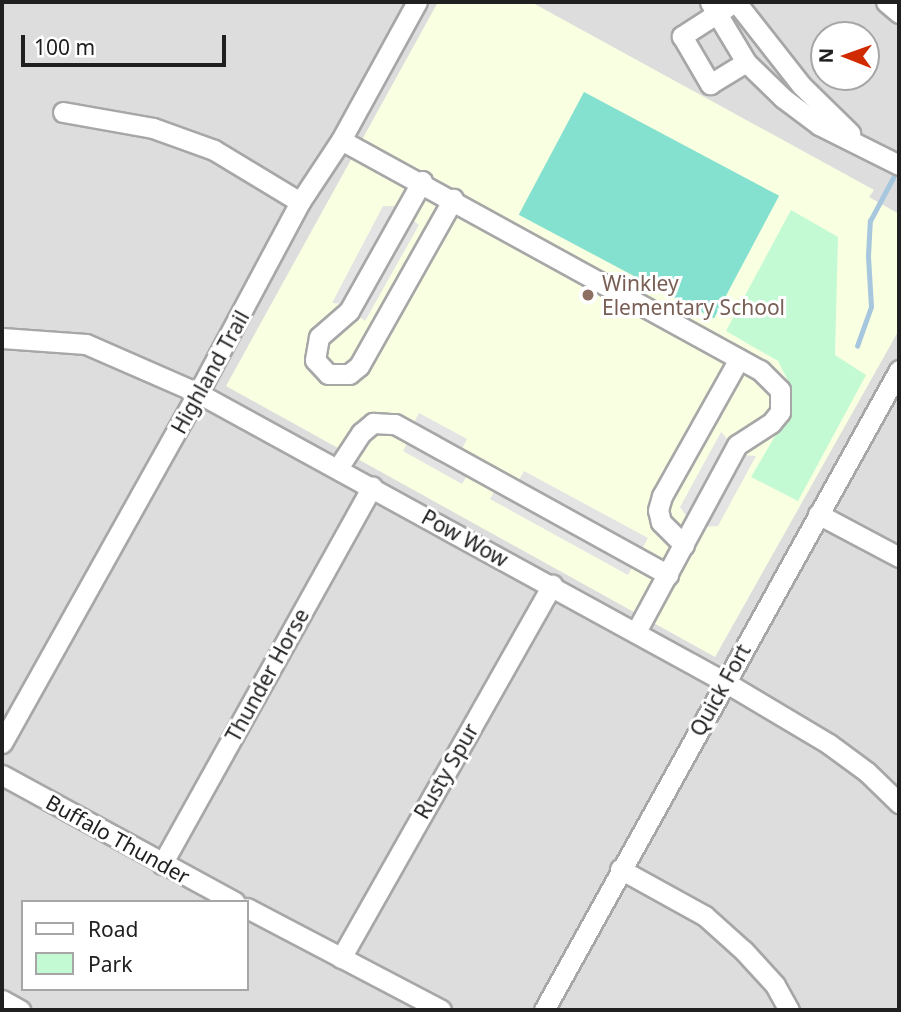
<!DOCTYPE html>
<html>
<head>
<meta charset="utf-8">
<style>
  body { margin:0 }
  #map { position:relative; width:901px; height:1012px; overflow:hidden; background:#f1efe7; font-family:"Noto Sans",sans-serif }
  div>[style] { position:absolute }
  .residential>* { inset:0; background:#dedddd }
  .education>* { inset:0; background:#f9ffe1 }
  .park>* { inset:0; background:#c4fad3 }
  .pitch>* { inset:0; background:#84e0cf; transform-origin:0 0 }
  .parking>* { inset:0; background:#e4e4e4 }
  .stream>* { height:4.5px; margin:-2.25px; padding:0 2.25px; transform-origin:2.25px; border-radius:2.25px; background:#a7c7de }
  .roads { filter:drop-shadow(2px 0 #a7a7a7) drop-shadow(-2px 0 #a7a7a7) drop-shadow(0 2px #a7a7a7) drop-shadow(0 -2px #a7a7a7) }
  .minor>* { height:19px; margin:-9.5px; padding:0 9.5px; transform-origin:9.5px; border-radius:9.5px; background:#fff }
  .dots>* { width:19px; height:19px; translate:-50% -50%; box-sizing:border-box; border:4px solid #fff; border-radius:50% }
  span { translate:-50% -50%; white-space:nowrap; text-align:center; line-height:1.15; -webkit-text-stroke:6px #fff; paint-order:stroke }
  .education-label { font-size:21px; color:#785e54 }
  .left { translate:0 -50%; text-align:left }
  .street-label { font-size:21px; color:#202020 }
  .frame { position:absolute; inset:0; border:4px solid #202020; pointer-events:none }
  .legend { position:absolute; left:21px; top:900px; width:228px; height:91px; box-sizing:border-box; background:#fff; border:2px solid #a6a6a6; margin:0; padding:9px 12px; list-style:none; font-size:21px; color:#202020 }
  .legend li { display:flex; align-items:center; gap:14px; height:35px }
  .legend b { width:35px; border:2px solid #a6a6a6 }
  .north { position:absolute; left:810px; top:21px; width:70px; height:70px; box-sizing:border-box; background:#fff; border:2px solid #a6a6a6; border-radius:50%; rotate:271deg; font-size:19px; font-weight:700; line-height:28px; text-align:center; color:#202020 }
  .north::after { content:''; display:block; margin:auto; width:24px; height:32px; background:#d02a00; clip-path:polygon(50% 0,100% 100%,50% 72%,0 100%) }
  .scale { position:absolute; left:21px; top:35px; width:205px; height:32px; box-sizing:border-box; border:4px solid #202020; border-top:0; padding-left:9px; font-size:21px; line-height:24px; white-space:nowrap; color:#202020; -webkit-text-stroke:5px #fff; paint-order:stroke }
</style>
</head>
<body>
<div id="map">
  <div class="residential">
    <i style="clip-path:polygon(evenodd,2px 2px,899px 2px,899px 1010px,2px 1010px,2px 2px,824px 35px,866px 35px,866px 77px,824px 77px,824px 35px,2px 2px,23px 902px,247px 902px,247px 989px,23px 989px,23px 902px)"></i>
  </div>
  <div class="education">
    <i style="clip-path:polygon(438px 2px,531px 2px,874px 190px,869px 197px,899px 214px,899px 330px,715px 657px,226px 386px)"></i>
  </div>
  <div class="park">
    <i style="clip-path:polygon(791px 210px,838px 237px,835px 355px,866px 375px,798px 501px,751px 477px,791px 409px,790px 385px,778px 361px,726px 331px)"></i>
  </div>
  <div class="pitch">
    <i style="left:584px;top:92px;width:221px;height:139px;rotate:28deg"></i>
  </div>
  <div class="parking">
    <i style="clip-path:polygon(383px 206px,397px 206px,419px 225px,365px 321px,344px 304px,332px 303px)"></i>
    <i style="clip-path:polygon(419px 413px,467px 439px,462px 449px,519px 480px,524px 471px,648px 538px,628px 575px,490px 499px,496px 489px,468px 474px,462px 484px,403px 451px,408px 441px,405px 439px)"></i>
    <i style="clip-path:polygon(721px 432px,742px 455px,756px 456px,718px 526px,704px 527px,687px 517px,680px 507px)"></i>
  </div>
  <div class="stream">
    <i style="left:857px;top:346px;width:41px;rotate:-70.3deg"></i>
    <i style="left:871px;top:307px;width:51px;rotate:-93.4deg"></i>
    <i style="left:868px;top:256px;width:35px;rotate:-87deg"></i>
    <i style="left:870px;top:221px;width:49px;rotate:-61.9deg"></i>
  </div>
  <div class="roads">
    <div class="minor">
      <i style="left:710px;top:2px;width:70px;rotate:59deg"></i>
      <i style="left:746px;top:62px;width:52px;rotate:44.2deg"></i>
      <i style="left:783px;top:98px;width:45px;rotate:36.9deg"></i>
      <i style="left:819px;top:125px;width:89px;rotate:26.6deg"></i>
      <i style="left:736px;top:2px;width:105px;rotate:51.9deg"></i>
      <i style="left:801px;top:85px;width:69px;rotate:44.4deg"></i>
      <i style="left:886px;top:2px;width:17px;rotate:40deg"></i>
      <i style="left:727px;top:7px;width:54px;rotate:147.2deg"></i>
      <i style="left:682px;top:36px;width:56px;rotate:59.7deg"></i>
      <i style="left:710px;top:84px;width:42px;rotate:-31.4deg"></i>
      <i style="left:63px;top:112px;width:91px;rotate:10.1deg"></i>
      <i style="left:153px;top:128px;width:65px;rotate:19.8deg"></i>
      <i style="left:214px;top:150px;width:100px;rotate:31.2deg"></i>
      <i style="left:341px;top:140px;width:478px;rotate:28.8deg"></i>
      <i style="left:760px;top:370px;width:28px;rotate:45deg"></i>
      <i style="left:780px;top:390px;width:22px;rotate:90deg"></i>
      <i style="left:780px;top:412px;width:14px;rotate:129deg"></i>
      <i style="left:771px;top:423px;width:40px;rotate:147.1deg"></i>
      <i style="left:737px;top:445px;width:213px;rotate:118.4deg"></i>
      <i style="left:422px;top:181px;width:149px;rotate:119.3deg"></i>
      <i style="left:349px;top:311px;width:40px;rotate:139deg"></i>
      <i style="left:319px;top:337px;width:23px;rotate:100deg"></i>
      <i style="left:315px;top:360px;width:19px;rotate:47deg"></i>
      <i style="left:328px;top:374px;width:21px"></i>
      <i style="left:349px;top:374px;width:13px;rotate:-39deg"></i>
      <i style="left:359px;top:366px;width:192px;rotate:-60.6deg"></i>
      <i style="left:2px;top:338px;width:84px;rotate:4.1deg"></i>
      <i style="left:86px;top:344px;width:122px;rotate:23.6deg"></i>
      <i style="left:198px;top:393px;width:601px;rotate:28.74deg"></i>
      <i style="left:725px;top:682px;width:121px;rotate:30.8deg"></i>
      <i style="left:829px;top:744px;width:47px;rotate:36.4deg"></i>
      <i style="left:867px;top:772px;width:45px;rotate:44.1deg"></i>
      <i style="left:338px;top:468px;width:42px;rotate:-56.7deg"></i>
      <i style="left:361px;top:433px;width:16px;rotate:-40deg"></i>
      <i style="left:373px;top:423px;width:22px;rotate:3deg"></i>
      <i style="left:395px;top:424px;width:312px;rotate:28.9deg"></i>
      <i style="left:818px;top:514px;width:92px;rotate:28deg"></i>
      <i style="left:684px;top:545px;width:33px;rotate:-135deg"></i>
      <i style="left:661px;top:522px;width:12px;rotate:-104deg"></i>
      <i style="left:658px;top:510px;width:15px;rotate:-74deg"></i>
      <i style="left:662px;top:496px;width:157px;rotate:-60.7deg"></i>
      <i style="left:2px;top:743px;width:401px;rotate:-60.8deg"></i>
      <i style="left:198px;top:393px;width:217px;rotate:-61.9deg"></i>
      <i style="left:300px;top:202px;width:74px;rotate:-56.5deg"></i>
      <i style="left:341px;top:140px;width:158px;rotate:-61.2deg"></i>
      <i style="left:2px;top:775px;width:265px;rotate:28.6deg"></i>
      <i style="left:162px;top:864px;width:432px;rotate:-60.9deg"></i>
      <i style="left:620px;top:869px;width:97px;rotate:28.9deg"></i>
      <i style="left:705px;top:916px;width:52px;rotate:41.9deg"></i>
      <i style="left:744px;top:951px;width:46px;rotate:47.6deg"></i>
      <i style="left:775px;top:985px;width:29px;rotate:61deg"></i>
      <i style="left:247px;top:908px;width:219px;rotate:27.7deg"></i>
      <i style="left:341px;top:958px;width:429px;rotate:-60.5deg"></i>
      <i style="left:2px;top:1000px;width:21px;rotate:29deg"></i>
      <i style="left:544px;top:1010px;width:732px;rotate:-60.98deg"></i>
    </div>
  </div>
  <div class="dots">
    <i style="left:588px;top:295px;background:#8d6e63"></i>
  </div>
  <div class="education-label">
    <span class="left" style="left:602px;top:295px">Winkley<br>Elementary School</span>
  </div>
  <div class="street-label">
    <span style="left:210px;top:372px;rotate:-61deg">Highland Trail</span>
    <span style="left:465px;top:538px;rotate:29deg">Pow Wow</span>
    <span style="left:267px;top:675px;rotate:-61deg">Thunder Horse</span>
    <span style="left:720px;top:690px;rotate:-61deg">Quick Fort</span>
    <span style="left:446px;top:771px;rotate:-60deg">Rusty Spur</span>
    <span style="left:118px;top:839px;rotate:29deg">Buffalo Thunder</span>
  </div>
  <div class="frame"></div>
  <ul class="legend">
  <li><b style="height:9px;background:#fff"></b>Road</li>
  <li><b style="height:19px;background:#c4fad3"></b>Park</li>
  </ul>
  <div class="north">N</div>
  <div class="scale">100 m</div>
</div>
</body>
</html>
